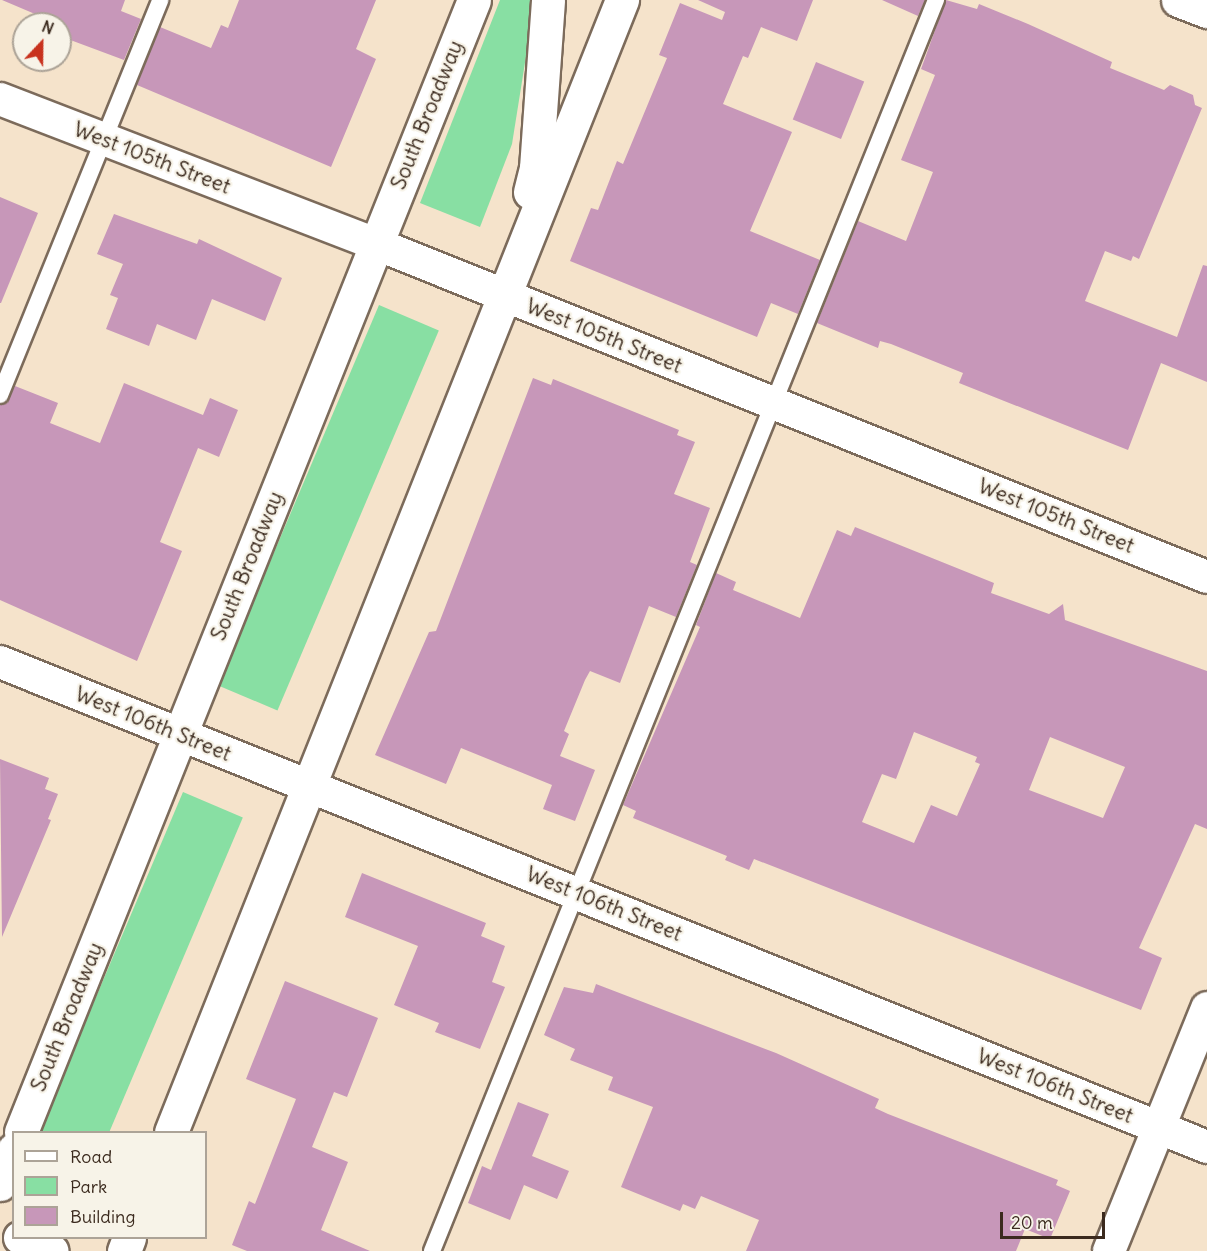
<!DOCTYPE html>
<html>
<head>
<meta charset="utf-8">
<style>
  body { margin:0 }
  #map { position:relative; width:1207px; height:1251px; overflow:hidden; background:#f5e3cb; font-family:Delius,sans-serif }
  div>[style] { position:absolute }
  .green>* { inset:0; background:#88dfa3; transform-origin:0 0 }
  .building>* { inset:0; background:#c797b9; transform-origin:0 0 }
  .roads { filter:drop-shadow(2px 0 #7c6b5b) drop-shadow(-2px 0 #7c6b5b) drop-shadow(0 2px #7c6b5b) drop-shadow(0 -2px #7c6b5b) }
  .service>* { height:16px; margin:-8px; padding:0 8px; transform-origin:8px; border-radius:8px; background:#fff }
  .minor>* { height:32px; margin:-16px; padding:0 16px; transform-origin:16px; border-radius:16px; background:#fff }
  .tertiary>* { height:33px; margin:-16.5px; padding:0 16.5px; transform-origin:16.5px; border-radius:16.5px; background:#fff }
  .secondary>* { height:33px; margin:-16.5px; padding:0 16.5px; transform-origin:16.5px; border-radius:16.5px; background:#fff }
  span { translate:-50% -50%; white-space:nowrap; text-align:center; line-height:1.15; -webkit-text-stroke:4.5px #f7f3e8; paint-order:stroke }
  .street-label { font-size:21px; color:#3b2a1e }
  .legend { position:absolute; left:12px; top:1131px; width:195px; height:108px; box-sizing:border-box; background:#f7f3e8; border:2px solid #aca397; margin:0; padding:8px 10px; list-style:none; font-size:18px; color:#3b2a1e }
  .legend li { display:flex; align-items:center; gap:12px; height:30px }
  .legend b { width:30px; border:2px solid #aca397 }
  .north { position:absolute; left:12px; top:12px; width:60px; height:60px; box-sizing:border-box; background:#f7f3e8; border:2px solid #aca397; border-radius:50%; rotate:22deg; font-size:16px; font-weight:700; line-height:24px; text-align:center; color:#3b2a1e }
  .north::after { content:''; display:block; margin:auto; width:21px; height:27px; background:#c8321e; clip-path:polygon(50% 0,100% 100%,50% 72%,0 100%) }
  .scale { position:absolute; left:1000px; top:1212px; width:105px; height:27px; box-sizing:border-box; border:3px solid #3b2a1e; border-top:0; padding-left:8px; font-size:18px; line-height:21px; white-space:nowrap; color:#3b2a1e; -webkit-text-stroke:4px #f7f3e8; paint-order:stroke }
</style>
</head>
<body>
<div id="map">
  <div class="green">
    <i style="clip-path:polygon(500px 0,535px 0,512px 144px,480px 227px,420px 203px)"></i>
    <i style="left:379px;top:305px;width:65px;height:413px;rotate:23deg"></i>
    <i style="left:183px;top:792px;width:65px;height:367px;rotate:23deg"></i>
  </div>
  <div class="building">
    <i style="clip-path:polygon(2px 0,125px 0,121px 11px,141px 19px,124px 60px,65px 38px,68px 28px)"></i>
    <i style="clip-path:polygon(239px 0,376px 0,356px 49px,376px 59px,331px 167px,137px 85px,160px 27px,211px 48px,221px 25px,228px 28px)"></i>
    <i style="clip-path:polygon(698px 0,813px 0,797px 41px,761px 27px,748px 58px,743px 56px,723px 104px,792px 132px,750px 231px,820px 260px,798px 314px,771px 303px,757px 337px,570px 261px,591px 208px,598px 210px,617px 161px,623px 164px,667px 58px,659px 55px,680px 3px,722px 20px,725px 12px)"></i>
    <i style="clip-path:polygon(882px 0,925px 0,918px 16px)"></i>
    <i style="clip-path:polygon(946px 0,977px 9px,979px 4px,1028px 24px,1112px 62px,1110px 68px,1164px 90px,1170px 85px,1193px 95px,1195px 105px,1202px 108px,1139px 259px,1133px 256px,1131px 261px,1105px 251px,1085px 301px,1177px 337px,1203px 265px,1207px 266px,1207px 382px,1161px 363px,1128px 450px,959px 383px,963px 373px,891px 344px,880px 341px,878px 348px,817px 323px,858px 221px,906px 241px,933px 172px,901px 160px,935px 75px,921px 69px)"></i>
    <i style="left:816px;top:62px;width:52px;height:62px;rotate:22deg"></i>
    <i style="clip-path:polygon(0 197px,38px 213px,1px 303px,0 303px)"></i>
    <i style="clip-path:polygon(114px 214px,197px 244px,199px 239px,282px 278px,265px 321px,212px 299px,196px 340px,157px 324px,149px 346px,106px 329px,118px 298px,110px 295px,123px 264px,97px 254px)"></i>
    <i style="clip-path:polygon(533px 378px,551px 385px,553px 379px,679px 430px,677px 435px,695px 442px,674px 494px,710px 508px,690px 562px,697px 565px,676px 617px,649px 606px,620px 683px,590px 671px,585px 680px,564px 731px,569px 734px,560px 756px,595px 770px,575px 821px,543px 809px,552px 785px,461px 748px,446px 784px,375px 755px,429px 632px,436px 631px)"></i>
    <i style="clip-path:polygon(124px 383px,203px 415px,210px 398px,238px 410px,219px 457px,198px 448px,160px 542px,182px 551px,137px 661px,0 600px,0 405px,7px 403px,15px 386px,58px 403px,50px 423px,100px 443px)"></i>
    <i style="clip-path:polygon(evenodd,855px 527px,994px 583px,991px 593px,1049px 614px,1063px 604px,1065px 620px,1207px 671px,1207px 829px,1195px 824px,1139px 948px,1162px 958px,1141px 1010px,754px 859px,749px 870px,725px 860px,727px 856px,633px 818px,636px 811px,623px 805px,700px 627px,696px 625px,716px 573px,736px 582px,733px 590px,800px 618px,837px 530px,851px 536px,855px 527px,914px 732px,977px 757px,975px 762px,980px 764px,957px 816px,931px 805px,914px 843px,862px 822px,882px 774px,896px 779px,914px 732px,855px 527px,1050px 737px,1125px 767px,1103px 818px,1029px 790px,1050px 737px)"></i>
    <i style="clip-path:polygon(0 759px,49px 778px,45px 789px,58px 794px,48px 819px,51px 820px,2px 937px)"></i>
    <i style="clip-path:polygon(362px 873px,486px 923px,481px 936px,505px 946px,492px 982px,505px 987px,480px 1049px,435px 1032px,439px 1023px,394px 1005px,418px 946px,345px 917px)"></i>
    <i style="clip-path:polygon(285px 981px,378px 1018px,347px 1097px,334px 1092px,312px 1147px,348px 1162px,321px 1230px,370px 1251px,247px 1251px,232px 1245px,249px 1201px,255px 1204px,296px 1099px,246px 1079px)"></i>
    <i style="clip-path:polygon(596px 984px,776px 1053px,879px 1099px,875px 1108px,888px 1114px,1058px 1180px,1056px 1185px,1070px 1191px,1050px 1239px,1025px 1229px,1016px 1251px,746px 1251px,759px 1220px,701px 1196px,695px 1209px,683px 1204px,680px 1211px,621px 1187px,653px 1107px,608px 1090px,613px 1077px,570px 1060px,575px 1049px,544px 1035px,564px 987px,593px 993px)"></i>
    <i style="clip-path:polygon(518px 1102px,549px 1114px,532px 1156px,569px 1171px,557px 1199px,524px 1185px,510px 1220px,468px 1203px,482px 1166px,491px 1170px)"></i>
  </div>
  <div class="roads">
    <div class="service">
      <i style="left:0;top:395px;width:426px;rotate:-67.9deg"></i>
      <i style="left:432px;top:1251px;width:1349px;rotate:-68.06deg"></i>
    </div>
    <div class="minor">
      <i style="left:0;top:99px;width:401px;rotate:21.1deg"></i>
      <i style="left:374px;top:243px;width:897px;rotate:21.85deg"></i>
      <i style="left:0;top:662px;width:1301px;rotate:21.89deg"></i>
      <i style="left:20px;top:1238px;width:35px;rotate:22deg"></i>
      <i style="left:1109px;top:1251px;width:262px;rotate:-68deg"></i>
    </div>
    <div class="tertiary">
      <i style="left:1178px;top:0;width:31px;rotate:21deg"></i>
    </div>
    <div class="secondary">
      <i style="left:530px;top:192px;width:25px;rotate:-76deg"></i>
      <i style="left:536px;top:168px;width:168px;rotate:-85.9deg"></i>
      <i style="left:21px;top:1132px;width:1219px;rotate:-68.19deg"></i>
      <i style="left:171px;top:1132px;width:1219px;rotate:-68.28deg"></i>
      <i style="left:0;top:1184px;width:37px;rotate:-68deg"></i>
      <i style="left:124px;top:1251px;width:14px;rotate:-69deg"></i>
    </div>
  </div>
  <div class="street-label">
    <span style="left:427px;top:115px;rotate:-68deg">South Broadway</span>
    <span style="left:152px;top:158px;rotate:21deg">West 105th Street</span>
    <span style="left:604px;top:336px;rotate:22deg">West 105th Street</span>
    <span style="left:1056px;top:516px;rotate:22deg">West 105th Street</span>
    <span style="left:247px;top:566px;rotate:-68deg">South Broadway</span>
    <span style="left:153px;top:724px;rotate:22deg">West 106th Street</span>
    <span style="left:604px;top:904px;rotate:22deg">West 106th Street</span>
    <span style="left:67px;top:1017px;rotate:-68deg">South Broadway</span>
    <span style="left:1055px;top:1086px;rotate:22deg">West 106th Street</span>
  </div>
  <ul class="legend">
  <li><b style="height:8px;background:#fff"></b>Road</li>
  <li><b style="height:16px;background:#88dfa3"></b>Park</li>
  <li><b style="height:16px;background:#c797b9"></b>Building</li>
  </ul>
  <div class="north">N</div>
  <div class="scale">20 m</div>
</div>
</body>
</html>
